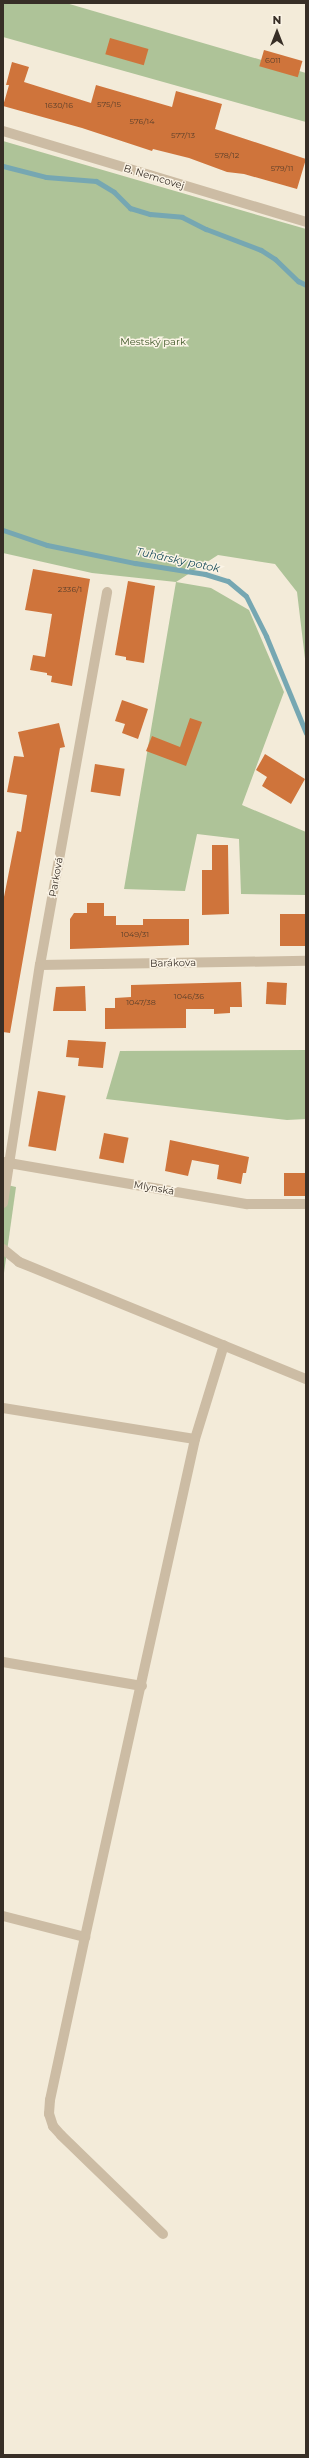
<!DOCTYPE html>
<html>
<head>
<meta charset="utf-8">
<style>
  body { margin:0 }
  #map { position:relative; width:309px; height:2458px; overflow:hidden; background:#f3ebd9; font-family:Montserrat,sans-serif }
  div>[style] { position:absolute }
  .green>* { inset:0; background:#aec398 }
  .stream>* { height:5px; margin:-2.5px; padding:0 2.5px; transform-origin:2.5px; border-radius:2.5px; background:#76a7b2 }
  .building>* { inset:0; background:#cf743b; transform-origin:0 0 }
  .street>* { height:10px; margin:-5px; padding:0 5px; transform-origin:5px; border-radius:5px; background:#ccbca4 }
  span { translate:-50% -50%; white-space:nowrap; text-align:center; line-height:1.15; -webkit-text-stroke:3px #fbf4e6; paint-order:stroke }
  .number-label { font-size:8px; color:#5d402b }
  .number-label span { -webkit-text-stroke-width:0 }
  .street-label { font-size:10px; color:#372e26 }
  .park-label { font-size:10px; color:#3f5728 }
  .water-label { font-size:11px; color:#194d5b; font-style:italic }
  .frame { position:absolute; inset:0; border:4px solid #372e26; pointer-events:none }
  .north { position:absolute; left:257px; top:12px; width:40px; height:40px; -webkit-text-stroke:3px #fbf4e6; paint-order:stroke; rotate:0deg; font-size:11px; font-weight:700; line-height:16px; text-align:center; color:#372e26 }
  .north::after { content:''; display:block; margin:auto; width:14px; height:18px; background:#372e26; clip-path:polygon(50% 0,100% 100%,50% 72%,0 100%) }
</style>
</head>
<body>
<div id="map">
  <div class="green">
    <i style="clip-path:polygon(3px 3px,66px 3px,306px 73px,306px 122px,3px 37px)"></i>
    <i style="clip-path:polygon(3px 141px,306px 229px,306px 667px,297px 592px,275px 564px,218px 555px,176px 582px,211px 588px,249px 610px,284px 692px,242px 805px,306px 832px,306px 895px,241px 894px,239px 839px,197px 834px,185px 891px,124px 889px,176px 582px,92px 573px,3px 553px)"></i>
    <i style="clip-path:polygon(306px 1050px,306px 1119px,287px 1120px,106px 1099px,120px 1051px)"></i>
    <i style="clip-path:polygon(3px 1184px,16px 1187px,3px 1280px)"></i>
  </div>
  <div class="stream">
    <i style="left:3px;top:166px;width:44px;rotate:14.3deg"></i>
    <i style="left:46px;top:177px;width:50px;rotate:4.6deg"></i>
    <i style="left:96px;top:181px;width:21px;rotate:31deg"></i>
    <i style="left:114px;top:192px;width:23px;rotate:45deg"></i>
    <i style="left:130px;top:208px;width:21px;rotate:17deg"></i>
    <i style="left:150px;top:214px;width:32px;rotate:5deg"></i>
    <i style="left:182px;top:217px;width:27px;rotate:27deg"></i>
    <i style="left:206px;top:229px;width:59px;rotate:20.9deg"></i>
    <i style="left:261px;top:250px;width:17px;rotate:33deg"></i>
    <i style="left:275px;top:259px;width:32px;rotate:44deg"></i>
    <i style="left:298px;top:281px;width:9px;rotate:27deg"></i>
    <i style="left:3px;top:530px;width:46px;rotate:18.8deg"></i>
    <i style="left:47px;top:545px;width:90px;rotate:11.6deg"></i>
    <i style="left:135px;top:563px;width:71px;rotate:8.9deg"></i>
    <i style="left:205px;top:574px;width:24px;rotate:17deg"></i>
    <i style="left:228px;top:581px;width:23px;rotate:40deg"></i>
    <i style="left:246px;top:596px;width:45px;rotate:63.4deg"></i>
    <i style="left:266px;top:636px;width:105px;rotate:67.6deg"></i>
  </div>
  <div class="building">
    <i style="left:110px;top:38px;width:40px;height:17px;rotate:16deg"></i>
    <i style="left:264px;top:50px;width:40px;height:17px;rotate:16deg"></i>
    <i style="clip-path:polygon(12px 62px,29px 67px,24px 82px,91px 103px,96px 85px,172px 107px,176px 91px,222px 104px,215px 129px,306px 159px,297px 189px,244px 174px,227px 172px,189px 158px,153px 149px,152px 151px,82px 128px,3px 106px,9px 85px,6px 85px)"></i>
    <i style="clip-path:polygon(33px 569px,90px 579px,72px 686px,51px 682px,52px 676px,47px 675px,47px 673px,30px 670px,33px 655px,45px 657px,52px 614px,25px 610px)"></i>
    <i style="clip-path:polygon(128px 581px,155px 586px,144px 663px,126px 660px,126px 657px,115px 655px)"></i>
    <i style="clip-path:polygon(122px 700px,148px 709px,138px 739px,122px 733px,125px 724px,115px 721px)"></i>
    <i style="clip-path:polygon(190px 718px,202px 722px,186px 766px,146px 751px,152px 736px,180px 747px)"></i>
    <i style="clip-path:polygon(59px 723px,65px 747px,60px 748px,10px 1033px,3px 1032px,3px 902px,17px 831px,21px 832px,27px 795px,7px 792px,14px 756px,24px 757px,18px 732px)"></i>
    <i style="clip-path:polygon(265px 754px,305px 779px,291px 804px,262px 786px,267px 777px,256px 770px)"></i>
    <i style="left:95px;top:764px;width:30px;height:28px;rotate:9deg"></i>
    <i style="clip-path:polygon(212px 845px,228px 845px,229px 914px,202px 915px,202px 870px,212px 870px)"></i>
    <i style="clip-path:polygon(87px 903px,104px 903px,104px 916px,116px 916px,116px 925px,143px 925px,143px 919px,189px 919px,189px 945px,70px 949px,70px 919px,74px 913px,87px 913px)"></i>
    <i style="left:306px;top:914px;width:32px;height:26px;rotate:90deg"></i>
    <i style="clip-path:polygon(241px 982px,242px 1007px,230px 1007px,230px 1013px,214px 1014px,214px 1009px,186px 1009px,186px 1028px,105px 1029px,105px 1008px,115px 1008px,115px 998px,131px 997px,131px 985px)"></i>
    <i style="left:267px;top:982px;width:20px;height:22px;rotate:3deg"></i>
    <i style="clip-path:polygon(85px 986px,86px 1011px,53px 1011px,56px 987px)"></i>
    <i style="clip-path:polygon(68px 1040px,106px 1042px,103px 1068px,78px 1066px,79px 1058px,66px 1057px)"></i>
    <i style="left:38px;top:1091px;width:28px;height:56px;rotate:10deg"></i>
    <i style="left:104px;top:1133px;width:25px;height:26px;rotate:11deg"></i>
    <i style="clip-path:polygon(170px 1140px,249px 1157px,246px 1173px,243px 1173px,241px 1184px,217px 1179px,219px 1165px,192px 1160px,188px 1176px,165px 1171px)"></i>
    <i style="left:284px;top:1173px;width:22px;height:23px"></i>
  </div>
  <div class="street">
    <i style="left:3px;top:131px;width:316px;rotate:16.7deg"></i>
    <i style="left:40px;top:965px;width:266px;rotate:-0.9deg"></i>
    <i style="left:3px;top:1162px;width:248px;rotate:9.8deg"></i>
    <i style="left:247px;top:1204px;width:59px"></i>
    <i style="left:3px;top:1203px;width:241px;rotate:-81.2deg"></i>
    <i style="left:40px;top:965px;width:379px;rotate:-79.8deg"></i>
    <i style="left:3px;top:1249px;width:21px;rotate:39deg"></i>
    <i style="left:19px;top:1262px;width:310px;rotate:22.2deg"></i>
    <i style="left:3px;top:1408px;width:194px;rotate:9.2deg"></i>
    <i style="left:195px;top:1439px;width:98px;rotate:-72.9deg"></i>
    <i style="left:3px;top:1662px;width:141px;rotate:9.8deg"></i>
    <i style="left:3px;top:1916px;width:85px;rotate:14.4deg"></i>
    <i style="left:163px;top:2234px;width:142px;rotate:-135.9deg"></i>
    <i style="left:61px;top:2135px;width:12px;rotate:-132deg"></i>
    <i style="left:53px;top:2126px;width:13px;rotate:-108deg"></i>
    <i style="left:49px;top:2114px;width:14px;rotate:-86deg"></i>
    <i style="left:50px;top:2100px;width:167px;rotate:-77.9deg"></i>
    <i style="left:85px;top:1937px;width:510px;rotate:-77.54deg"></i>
  </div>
  <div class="number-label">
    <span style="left:273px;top:61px">6011</span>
    <span style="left:109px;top:105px">575/15</span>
    <span style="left:59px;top:106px">1630/16</span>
    <span style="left:142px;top:122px">576/14</span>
    <span style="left:183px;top:136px">577/13</span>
    <span style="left:227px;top:156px">578/12</span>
    <span style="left:282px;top:169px">579/11</span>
    <span style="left:70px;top:590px">2336/1</span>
    <span style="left:135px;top:935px">1049/31</span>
    <span style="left:189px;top:997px">1046/36</span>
    <span style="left:141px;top:1003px">1047/38</span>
  </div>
  <div class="street-label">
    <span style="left:154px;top:177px;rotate:17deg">B. Nemcovej</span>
    <span style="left:56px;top:877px;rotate:-80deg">Parková</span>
    <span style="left:173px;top:963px;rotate:-1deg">Barákova</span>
    <span style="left:154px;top:1188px;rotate:10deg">Mlynská</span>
  </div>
  <div class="park-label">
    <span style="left:153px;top:342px">Mestský park</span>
  </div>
  <div class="water-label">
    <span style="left:178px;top:560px;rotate:12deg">Tuhársky potok</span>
  </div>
  <div class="frame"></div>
  <div class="north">N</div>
</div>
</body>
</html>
